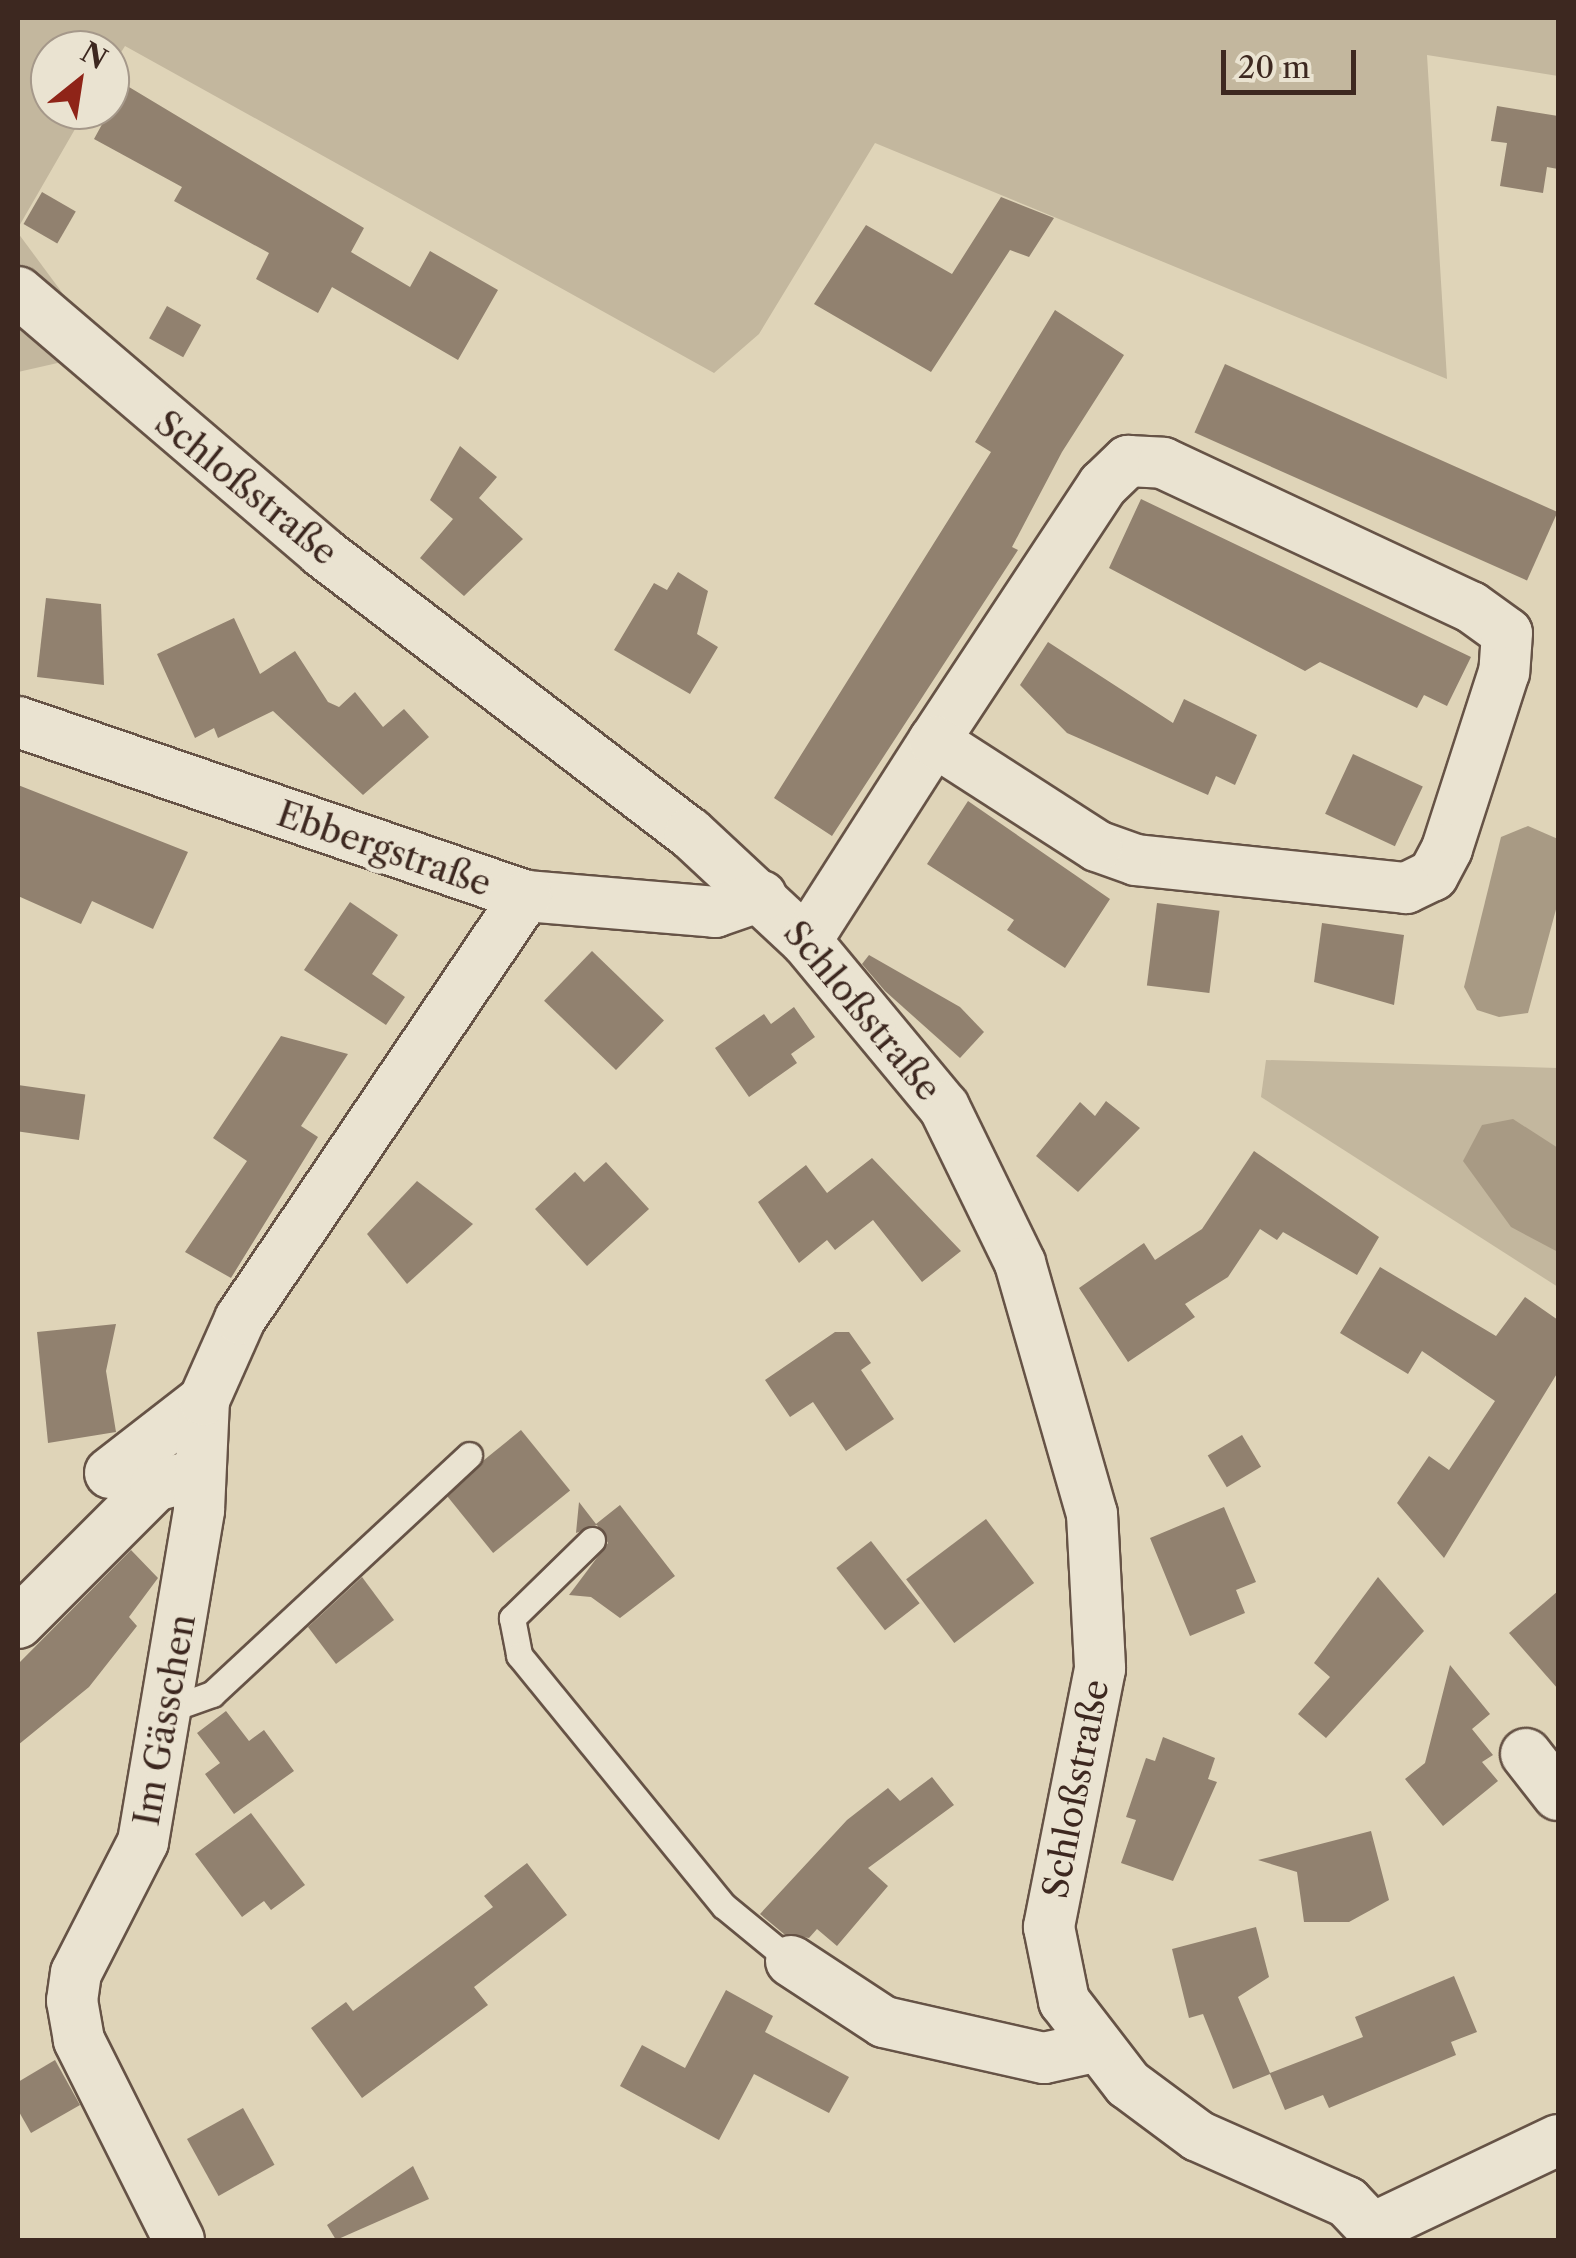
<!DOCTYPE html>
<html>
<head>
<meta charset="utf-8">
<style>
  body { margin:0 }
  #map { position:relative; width:1576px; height:2258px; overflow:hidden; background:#dfd4b8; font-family:"Libre Caslon Text",serif }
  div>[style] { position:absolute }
  .green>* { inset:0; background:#c3b79e }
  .water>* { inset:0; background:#a89a84 }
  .building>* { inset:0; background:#91816f; transform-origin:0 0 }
  .roads { filter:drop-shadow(2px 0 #665346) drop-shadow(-2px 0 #665346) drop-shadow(0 2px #665346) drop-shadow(0 -2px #665346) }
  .lane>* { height:25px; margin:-12.5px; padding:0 12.5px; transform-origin:12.5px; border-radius:12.5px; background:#eae3d1 }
  .street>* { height:50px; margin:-25px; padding:0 25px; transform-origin:25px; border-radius:25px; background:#eae3d1 }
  span { translate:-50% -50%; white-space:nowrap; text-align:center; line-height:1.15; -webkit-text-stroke:10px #eae3d1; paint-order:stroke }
  .street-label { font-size:35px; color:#3d2820 }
  .frame { position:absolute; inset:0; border:20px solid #3d2820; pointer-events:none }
  .north { position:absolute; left:30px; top:30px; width:100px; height:100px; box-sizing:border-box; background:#eae3d1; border:2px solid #a5988a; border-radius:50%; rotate:30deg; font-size:28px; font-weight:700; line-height:40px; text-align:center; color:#3d2820 }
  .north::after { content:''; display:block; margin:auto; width:35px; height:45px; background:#8f2418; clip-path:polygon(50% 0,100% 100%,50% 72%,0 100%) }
  .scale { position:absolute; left:1221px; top:50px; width:135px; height:45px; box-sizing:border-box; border:5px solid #3d2820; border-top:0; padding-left:12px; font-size:30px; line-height:35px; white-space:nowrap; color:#3d2820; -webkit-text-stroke:8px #eae3d1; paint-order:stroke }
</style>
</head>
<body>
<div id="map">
  <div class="green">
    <i style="clip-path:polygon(18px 18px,1558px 18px,1558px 76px,1427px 55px,1447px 379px,875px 143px,759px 334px,714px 373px,125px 46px,110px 70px,110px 50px,50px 50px,50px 110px,86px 110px,18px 228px)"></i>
    <i style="clip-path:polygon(18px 233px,106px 352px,18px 372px)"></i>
    <i style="clip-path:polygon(1266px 1060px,1558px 1068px,1558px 1287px,1261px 1097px)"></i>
  </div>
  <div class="water">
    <i style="clip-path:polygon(1528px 826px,1558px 839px,1558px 902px,1528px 1013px,1499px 1017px,1477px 1010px,1464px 987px,1501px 837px)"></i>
    <i style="clip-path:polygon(1513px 1119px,1558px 1148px,1558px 1252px,1511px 1227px,1463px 1161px,1482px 1125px)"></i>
  </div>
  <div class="building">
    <i style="clip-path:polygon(124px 84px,364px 228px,351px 252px,410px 287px,430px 251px,498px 290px,458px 360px,332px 287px,318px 313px,256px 279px,269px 253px,174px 201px,182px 187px,94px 139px)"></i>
    <i style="clip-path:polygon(1497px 106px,1558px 116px,1558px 169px,1547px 167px,1543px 193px,1500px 186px,1507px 143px,1491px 141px)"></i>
    <i style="left:42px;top:192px;width:39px;height:37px;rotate:30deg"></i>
    <i style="clip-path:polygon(1001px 197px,1054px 218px,1029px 257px,1010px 250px,931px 372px,814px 304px,866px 225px,952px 274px)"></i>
    <i style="left:167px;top:306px;width:39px;height:37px;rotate:29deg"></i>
    <i style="clip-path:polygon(1055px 310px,1124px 355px,1062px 452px,1012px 547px,1018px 550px,832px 836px,774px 798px,991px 452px,975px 442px)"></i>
    <i style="left:1225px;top:364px;width:364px;height:75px;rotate:24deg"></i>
    <i style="clip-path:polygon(460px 446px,497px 477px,479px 498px,523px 539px,464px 596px,420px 558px,453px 519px,430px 500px)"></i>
    <i style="clip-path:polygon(1141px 499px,1471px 657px,1447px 706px,1424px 695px,1417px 708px,1320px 662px,1305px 671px,1109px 568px)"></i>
    <i style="clip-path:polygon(678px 572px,708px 591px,697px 634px,718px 647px,690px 694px,614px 650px,654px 583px,667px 590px)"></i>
    <i style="clip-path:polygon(46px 598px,101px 604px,104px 685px,37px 677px)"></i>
    <i style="clip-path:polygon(234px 618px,260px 674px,295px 651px,328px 702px,339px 707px,355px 692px,383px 727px,404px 709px,429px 737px,363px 795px,273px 711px,218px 738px,214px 728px,195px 738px,157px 654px)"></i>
    <i style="clip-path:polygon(1048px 642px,1173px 723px,1184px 699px,1257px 735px,1235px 785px,1216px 776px,1208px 795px,1067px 733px,1020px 685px)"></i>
    <i style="left:1353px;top:754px;width:77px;height:66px;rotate:25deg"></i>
    <i style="clip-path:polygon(18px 785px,188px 852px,153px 929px,92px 901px,81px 924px,18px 896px)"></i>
    <i style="clip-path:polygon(968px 801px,1110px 899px,1065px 968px,1007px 930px,1014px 920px,927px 864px)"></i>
    <i style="clip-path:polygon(350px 902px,398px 935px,372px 974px,405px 997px,386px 1025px,304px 970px)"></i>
    <i style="left:1157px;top:903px;width:63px;height:83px;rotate:7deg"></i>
    <i style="clip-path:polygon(1322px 923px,1404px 935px,1394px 1005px,1314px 982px)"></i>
    <i style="left:592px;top:951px;width:100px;height:69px;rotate:44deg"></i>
    <i style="clip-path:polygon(869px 955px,960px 1007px,984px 1032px,960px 1058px,885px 991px,862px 964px)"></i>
    <i style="clip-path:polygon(794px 1007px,815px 1037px,791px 1054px,797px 1063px,749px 1097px,715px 1048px,764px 1014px,771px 1024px)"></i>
    <i style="clip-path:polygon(281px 1036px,348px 1054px,301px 1126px,318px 1137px,231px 1278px,185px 1252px,247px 1161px,213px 1138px)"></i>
    <i style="left:18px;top:1085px;width:68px;height:46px;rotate:8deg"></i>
    <i style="clip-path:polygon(1106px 1101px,1140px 1128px,1078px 1192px,1036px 1156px,1080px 1102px,1095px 1116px)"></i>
    <i style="clip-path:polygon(1254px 1151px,1379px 1237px,1357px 1275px,1283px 1232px,1277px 1240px,1260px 1229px,1228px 1277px,1185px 1304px,1195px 1317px,1128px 1362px,1079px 1288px,1144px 1243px,1155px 1260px,1202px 1229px)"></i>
    <i style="clip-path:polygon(872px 1158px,961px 1251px,922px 1282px,873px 1220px,835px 1250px,827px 1240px,799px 1263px,758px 1202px,806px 1165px,827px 1193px)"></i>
    <i style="clip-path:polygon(606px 1162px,649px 1209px,587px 1266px,535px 1209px,575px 1172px,584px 1182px)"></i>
    <i style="clip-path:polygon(417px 1181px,473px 1224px,407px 1284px,367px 1234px)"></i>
    <i style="clip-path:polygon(1380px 1267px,1496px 1336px,1525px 1297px,1558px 1320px,1558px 1372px,1444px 1558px,1397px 1503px,1429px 1456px,1449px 1470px,1495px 1401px,1422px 1351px,1408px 1374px,1340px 1333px)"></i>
    <i style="clip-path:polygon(116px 1324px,106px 1371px,116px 1432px,48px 1443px,37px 1332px)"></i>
    <i style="clip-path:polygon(835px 1332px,849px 1332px,871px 1363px,861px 1370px,894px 1419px,846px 1451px,813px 1402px,790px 1417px,765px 1380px)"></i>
    <i style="left:521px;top:1430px;width:78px;height:99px;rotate:51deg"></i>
    <i style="left:1242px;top:1435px;width:37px;height:40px;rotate:59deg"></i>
    <i style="clip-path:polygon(579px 1502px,596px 1524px,620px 1505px,675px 1576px,620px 1618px,591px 1597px,569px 1595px,608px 1543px,597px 1525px,576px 1533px)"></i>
    <i style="clip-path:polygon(1224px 1507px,1256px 1582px,1236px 1590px,1245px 1613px,1190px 1636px,1150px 1538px)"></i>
    <i style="left:986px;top:1519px;width:80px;height:100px;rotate:53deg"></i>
    <i style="left:871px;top:1541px;width:79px;height:44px;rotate:52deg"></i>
    <i style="clip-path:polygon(131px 1550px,158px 1578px,129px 1617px,137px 1626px,89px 1687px,18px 1745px,18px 1664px)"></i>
    <i style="clip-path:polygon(362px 1577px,394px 1620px,336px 1664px,308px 1627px)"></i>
    <i style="clip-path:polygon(1378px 1577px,1424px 1631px,1326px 1738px,1298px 1714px,1330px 1677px,1314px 1663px)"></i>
    <i style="clip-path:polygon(1558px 1591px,1558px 1689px,1509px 1633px)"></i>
    <i style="clip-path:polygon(1450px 1665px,1490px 1714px,1472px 1729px,1493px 1755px,1482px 1762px,1498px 1781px,1443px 1826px,1405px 1779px,1425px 1763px)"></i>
    <i style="clip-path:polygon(226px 1711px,249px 1741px,264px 1730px,294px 1771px,234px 1814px,205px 1774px,220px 1763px,197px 1733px)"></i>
    <i style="clip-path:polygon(1163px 1737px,1215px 1758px,1208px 1779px,1217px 1782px,1173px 1881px,1121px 1863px,1136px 1820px,1126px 1817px,1146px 1758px,1155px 1761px)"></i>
    <i style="clip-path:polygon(932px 1777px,954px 1805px,868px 1868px,888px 1886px,837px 1946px,817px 1929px,809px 1938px,784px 1934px,760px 1914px,847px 1820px,888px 1788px,900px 1801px)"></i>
    <i style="clip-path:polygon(251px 1813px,305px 1885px,271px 1910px,264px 1901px,242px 1917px,195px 1854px)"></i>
    <i style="clip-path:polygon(1371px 1831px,1389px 1900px,1349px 1922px,1304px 1922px,1297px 1872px,1258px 1860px)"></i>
    <i style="clip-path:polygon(527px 1863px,567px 1915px,474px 1987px,488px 2005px,362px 2098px,311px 2028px,346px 2002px,353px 2011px,493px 1907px,484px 1896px)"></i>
    <i style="clip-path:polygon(1256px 1927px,1269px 1977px,1238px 1997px,1270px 2073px,1363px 2037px,1355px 2017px,1454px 1976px,1477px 2032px,1451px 2042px,1456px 2055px,1329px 2108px,1323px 2095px,1285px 2110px,1270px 2074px,1233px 2089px,1203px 2014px,1189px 2018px,1172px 1949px)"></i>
    <i style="clip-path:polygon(726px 1990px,773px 2016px,765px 2032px,849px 2077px,829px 2113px,754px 2074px,719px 2140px,620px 2086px,642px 2045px,685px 2068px)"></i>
    <i style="clip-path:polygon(55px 2060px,80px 2105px,31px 2133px,18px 2110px,18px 2082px)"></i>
    <i style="left:243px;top:2108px;width:65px;height:64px;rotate:61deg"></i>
    <i style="clip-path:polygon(413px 2166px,429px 2199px,336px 2240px,327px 2225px)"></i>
  </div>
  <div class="roads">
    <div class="lane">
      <i style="left:592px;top:1540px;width:112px;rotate:135.7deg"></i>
      <i style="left:512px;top:1618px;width:38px;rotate:79deg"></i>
      <i style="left:519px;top:1655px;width:324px;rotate:50.8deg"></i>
      <i style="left:724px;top:1906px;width:87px;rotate:39.4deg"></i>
      <i style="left:170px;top:1709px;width:45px;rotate:-19.7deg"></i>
      <i style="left:212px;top:1694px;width:351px;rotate:-42.9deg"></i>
    </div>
    <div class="street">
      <i style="left:18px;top:292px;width:400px;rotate:40.5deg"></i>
      <i style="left:322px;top:552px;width:463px;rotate:37.4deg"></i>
      <i style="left:690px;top:833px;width:158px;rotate:43deg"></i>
      <i style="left:806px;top:941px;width:216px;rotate:50.3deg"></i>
      <i style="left:944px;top:1107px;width:174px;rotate:64deg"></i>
      <i style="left:1020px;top:1263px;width:261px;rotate:74deg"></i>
      <i style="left:1092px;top:1514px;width:155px;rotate:87deg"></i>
      <i style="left:1100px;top:1669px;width:263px;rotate:101.2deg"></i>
      <i style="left:1049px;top:1927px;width:76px;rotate:78.5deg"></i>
      <i style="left:1064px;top:2001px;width:105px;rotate:52.4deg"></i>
      <i style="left:1128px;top:2084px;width:87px;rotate:36.6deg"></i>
      <i style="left:1198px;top:2136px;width:163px;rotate:23.9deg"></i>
      <i style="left:1347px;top:2202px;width:52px;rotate:46.5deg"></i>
      <i style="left:18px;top:722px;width:537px;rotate:18.91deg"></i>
      <i style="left:526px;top:896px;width:190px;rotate:4.8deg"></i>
      <i style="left:715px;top:912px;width:49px;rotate:-19.2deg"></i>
      <i style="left:806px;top:941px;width:237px;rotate:-57.4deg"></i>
      <i style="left:934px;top:741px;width:307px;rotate:-56.6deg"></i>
      <i style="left:1103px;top:485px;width:35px;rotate:-44deg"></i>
      <i style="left:1128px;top:461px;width:35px;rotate:3deg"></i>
      <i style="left:1163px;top:463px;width:340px;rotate:25.1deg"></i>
      <i style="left:1471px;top:607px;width:44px;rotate:35.8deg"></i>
      <i style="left:1507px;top:633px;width:39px;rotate:94deg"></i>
      <i style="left:1504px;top:672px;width:186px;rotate:107.9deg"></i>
      <i style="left:1447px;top:849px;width:30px;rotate:118deg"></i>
      <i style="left:1433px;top:875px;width:30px;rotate:154deg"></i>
      <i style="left:1406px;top:888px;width:271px;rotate:-174.1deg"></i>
      <i style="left:1136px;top:860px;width:41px;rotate:-160.3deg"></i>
      <i style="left:1097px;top:846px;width:194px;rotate:-147.2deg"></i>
      <i style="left:110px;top:1473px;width:119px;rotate:-37.8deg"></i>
      <i style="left:18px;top:1623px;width:194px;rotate:-45deg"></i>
      <i style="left:155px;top:1486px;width:46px;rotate:-15.3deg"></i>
      <i style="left:1526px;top:1754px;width:52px;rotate:52deg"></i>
      <i style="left:791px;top:1961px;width:111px;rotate:33.3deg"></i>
      <i style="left:884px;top:2022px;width:164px;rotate:12.7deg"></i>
      <i style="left:1044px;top:2058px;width:51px;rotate:-12.4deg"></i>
      <i style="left:1375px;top:2227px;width:203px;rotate:-25.4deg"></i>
      <i style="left:179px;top:2240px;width:224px;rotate:-116.6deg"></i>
      <i style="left:79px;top:2040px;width:40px;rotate:-100deg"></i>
      <i style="left:72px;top:2001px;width:28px;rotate:-82deg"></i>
      <i style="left:76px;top:1973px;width:147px;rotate:-62.9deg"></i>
      <i style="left:143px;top:1842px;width:337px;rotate:-80.4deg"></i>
      <i style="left:199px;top:1510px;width:110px;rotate:-87.4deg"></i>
      <i style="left:204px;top:1400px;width:89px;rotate:-66deg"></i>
      <i style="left:240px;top:1319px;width:511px;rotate:-55.94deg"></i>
    </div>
  </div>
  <div class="street-label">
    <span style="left:246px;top:488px;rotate:39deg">Schloßstraße</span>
    <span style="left:384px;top:849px;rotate:19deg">Ebbergstraße</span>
    <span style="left:862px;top:1011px;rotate:50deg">Schloßstraße</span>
    <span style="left:165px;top:1720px;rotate:-80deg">Im Gässchen</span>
    <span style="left:1076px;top:1789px;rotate:-79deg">Schloßstraße</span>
  </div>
  <div class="frame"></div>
  <div class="north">N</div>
  <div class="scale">20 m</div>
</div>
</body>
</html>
